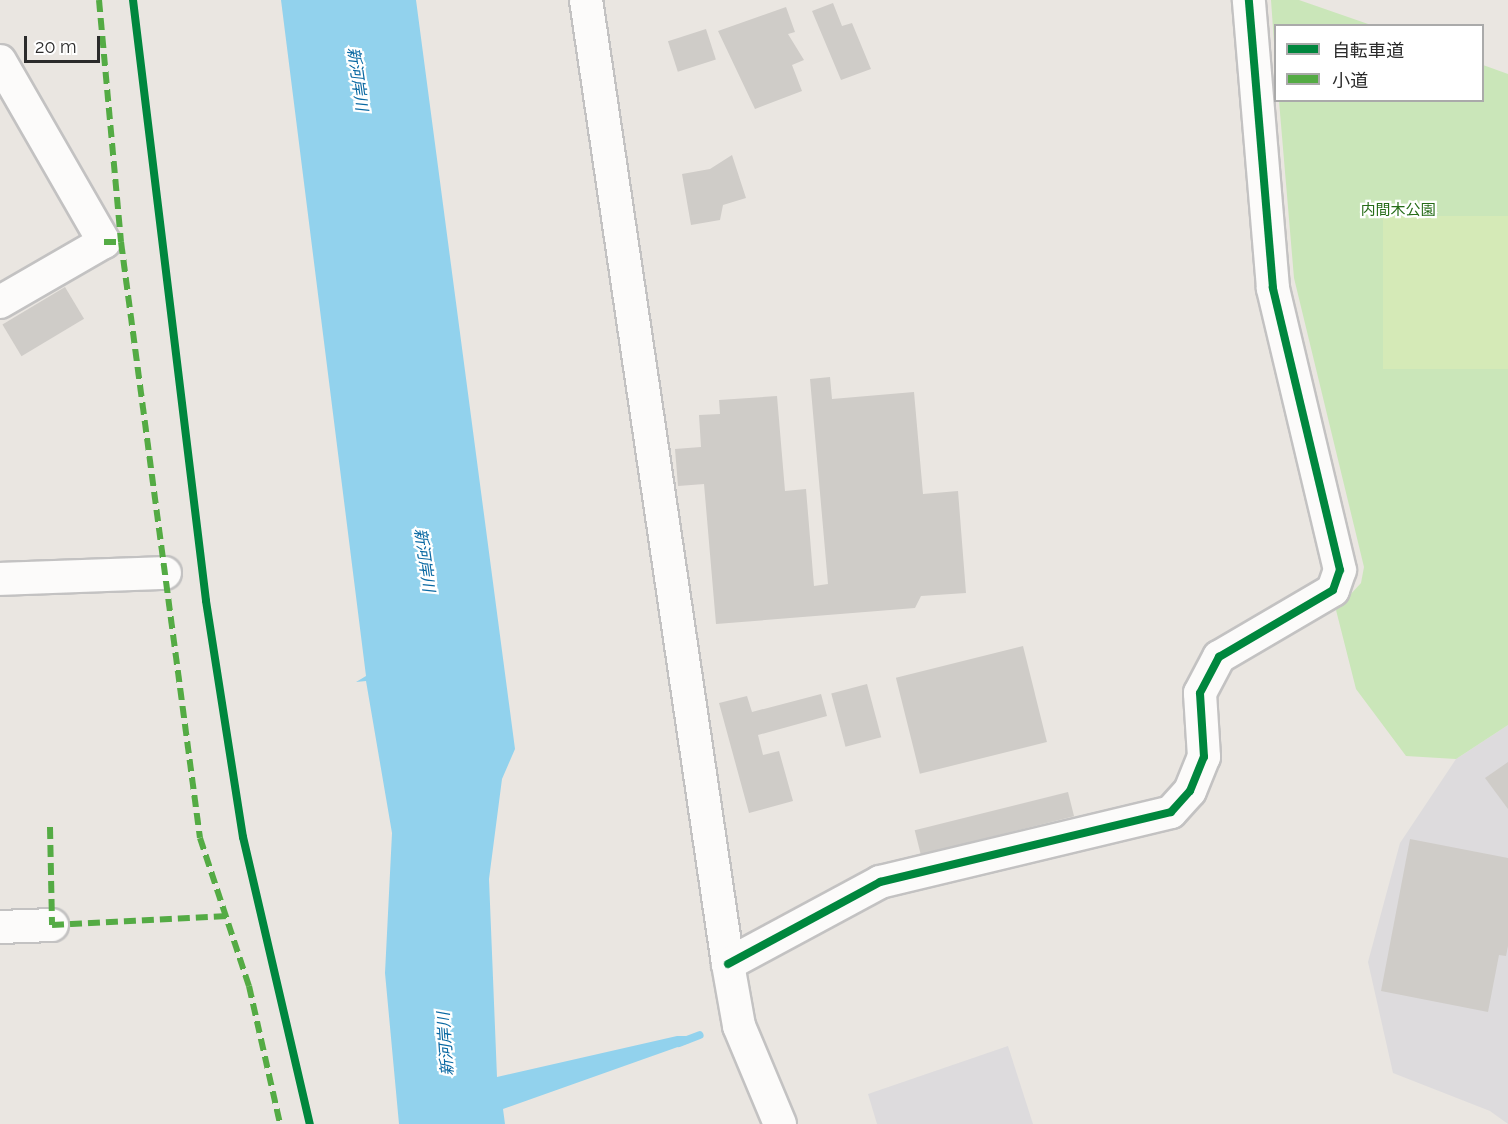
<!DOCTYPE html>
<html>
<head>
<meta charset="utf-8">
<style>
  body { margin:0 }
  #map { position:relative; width:1508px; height:1124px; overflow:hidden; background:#eae6e1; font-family:Raleway,"Noto Sans JP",sans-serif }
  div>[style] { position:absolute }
  .industrial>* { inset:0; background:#dddbdd }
  .green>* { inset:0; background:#cae6b9 }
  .pitch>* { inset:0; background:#d5eab7; transform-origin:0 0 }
  .water>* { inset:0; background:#92d2ed }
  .stream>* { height:8px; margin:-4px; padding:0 4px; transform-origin:4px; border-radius:4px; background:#92d2ed }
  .building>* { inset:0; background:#cfccc8; transform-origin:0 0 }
  .roads { filter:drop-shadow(2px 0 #c3c2c2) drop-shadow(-2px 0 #c3c2c2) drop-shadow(0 2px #c3c2c2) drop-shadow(0 -2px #c3c2c2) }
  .street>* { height:32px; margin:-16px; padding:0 16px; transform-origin:16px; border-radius:16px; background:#fcfbfa }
  .quiet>* { height:6px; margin-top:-3px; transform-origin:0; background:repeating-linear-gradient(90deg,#54ab44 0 12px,transparent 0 18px) }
  .cycleway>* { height:8px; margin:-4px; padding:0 4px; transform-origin:4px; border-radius:4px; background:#00873e }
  span { translate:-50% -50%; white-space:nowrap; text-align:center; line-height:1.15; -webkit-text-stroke:4.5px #fff; paint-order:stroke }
  .park-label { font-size:15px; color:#266c18 }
  .water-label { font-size:16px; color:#0968a2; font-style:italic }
  .legend { position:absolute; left:1274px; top:24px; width:210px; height:78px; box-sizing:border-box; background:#fff; border:2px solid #aaa; margin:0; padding:8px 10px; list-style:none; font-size:18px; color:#2b2b2b }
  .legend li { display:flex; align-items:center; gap:12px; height:30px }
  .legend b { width:30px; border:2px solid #aaa }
  .scale { position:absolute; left:24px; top:36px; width:76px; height:27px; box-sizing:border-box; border:3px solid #2b2b2b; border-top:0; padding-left:8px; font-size:18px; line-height:21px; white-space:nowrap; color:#2b2b2b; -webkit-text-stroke:4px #fff; paint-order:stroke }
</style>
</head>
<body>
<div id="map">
  <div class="industrial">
    <i style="clip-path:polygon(1508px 725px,1508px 1124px,1490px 1111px,1393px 1073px,1368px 962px,1400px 843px,1456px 759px)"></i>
    <i style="clip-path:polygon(1008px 1046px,1033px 1124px,877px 1124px,868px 1094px)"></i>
  </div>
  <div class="green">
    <i style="clip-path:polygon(1271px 0,1299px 0,1371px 25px,1276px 26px,1275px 57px)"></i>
    <i style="clip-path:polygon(1483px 65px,1508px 74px,1508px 725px,1456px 759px,1406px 756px,1356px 689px,1336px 610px,1361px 583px,1364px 567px,1294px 278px,1279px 101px,1482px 100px)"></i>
  </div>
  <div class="pitch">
    <i style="left:1508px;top:216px;width:153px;height:125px;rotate:90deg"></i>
  </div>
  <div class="water">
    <i style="clip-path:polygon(281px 0,416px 0,515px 749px,502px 779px,489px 879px,497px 1077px,677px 1036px,686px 1036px,689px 1043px,503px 1109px,505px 1124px,399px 1124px,385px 973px,392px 833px,366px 681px,356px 682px,366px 676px)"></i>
  </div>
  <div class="stream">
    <i style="left:679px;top:1043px;width:22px;rotate:-21deg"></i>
  </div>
  <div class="building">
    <i style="clip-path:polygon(833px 3px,842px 26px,852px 23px,871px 69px,841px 80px,812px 11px)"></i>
    <i style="clip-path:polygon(786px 7px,795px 32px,788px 34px,804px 60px,792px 65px,802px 91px,755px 109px,718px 31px)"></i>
    <i style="left:706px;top:29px;width:32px;height:40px;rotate:72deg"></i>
    <i style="clip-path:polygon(732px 155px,746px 198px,723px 205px,720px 220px,691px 225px,682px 174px,710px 169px)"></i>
    <i style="left:65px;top:287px;width:37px;height:73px;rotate:59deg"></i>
    <i style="clip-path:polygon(830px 377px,832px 399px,914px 392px,923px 494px,958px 491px,966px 593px,921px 596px,915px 608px,716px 624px,704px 484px,678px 486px,675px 449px,701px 447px,699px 415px,720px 414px,719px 400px,777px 396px,785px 491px,806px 489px,814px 586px,828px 584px,810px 379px)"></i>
    <i style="left:1023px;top:646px;width:99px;height:131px;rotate:76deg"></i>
    <i style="left:867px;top:684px;width:55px;height:37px;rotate:75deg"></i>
    <i style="clip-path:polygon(821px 694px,827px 716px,758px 735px,763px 755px,779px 751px,793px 801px,749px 813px,719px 703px,747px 696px,752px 712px)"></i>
    <i style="clip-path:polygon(1508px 762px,1508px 809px,1485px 778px)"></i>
    <i style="left:1068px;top:792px;width:25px;height:158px;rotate:76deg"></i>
    <i style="clip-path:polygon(1410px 839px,1508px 858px,1508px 946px,1506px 956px,1499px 955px,1488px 1012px,1381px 991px)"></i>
  </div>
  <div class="roads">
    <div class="street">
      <i style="left:586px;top:0;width:974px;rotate:81.62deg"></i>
      <i style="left:728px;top:964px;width:63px;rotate:79.9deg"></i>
      <i style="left:739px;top:1026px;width:106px;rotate:67.3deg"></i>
      <i style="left:0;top:61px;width:209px;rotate:60.1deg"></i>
      <i style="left:104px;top:242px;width:120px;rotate:150deg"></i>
      <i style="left:0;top:579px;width:165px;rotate:-2.1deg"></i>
      <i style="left:0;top:927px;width:52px;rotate:-2.2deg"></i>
      <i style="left:728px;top:964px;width:173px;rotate:-28.3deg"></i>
      <i style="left:880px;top:882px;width:299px;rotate:-13.5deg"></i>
      <i style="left:1171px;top:812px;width:28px;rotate:-48deg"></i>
      <i style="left:1190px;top:791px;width:37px;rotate:-68deg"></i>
      <i style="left:1204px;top:757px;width:64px;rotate:-93.6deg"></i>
      <i style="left:1200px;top:693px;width:41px;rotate:-62.2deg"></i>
      <i style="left:1219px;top:657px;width:132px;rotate:-30.4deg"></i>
      <i style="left:1333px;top:590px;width:21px;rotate:-71deg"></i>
      <i style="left:1340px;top:570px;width:290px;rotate:-103.4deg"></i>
      <i style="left:1273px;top:288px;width:289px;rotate:-94.8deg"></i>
    </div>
  </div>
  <div class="quiet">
    <i style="left:99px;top:0;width:243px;rotate:84.8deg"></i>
    <i style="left:104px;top:242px;width:17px"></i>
    <i style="left:121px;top:242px;width:601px;rotate:82.45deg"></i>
    <i style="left:200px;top:838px;width:156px;rotate:71.7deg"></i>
    <i style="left:249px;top:986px;width:141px;rotate:77.3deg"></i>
    <i style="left:50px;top:827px;width:98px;rotate:88.8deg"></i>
    <i style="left:52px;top:925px;width:176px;rotate:-2.9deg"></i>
  </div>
  <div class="cycleway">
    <i style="left:133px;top:0;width:605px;rotate:83.07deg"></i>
    <i style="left:206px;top:601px;width:239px;rotate:81.1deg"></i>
    <i style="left:243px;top:837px;width:295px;rotate:76.9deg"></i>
    <i style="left:728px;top:964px;width:173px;rotate:-28.3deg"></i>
    <i style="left:880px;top:882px;width:299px;rotate:-13.5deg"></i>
    <i style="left:1171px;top:812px;width:28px;rotate:-48deg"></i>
    <i style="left:1190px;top:791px;width:37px;rotate:-68deg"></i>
    <i style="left:1204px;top:757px;width:64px;rotate:-93.6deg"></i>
    <i style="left:1200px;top:693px;width:41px;rotate:-62.2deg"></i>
    <i style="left:1219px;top:657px;width:132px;rotate:-30.4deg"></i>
    <i style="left:1333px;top:590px;width:21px;rotate:-71deg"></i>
    <i style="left:1340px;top:570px;width:290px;rotate:-103.4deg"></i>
    <i style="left:1273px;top:288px;width:289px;rotate:-94.8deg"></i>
  </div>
  <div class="park-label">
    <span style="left:1398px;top:211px">内間木公園</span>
  </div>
  <div class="water-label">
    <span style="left:357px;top:79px;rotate:82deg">新河岸川</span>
    <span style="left:424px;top:560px;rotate:82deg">新河岸川</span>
    <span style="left:446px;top:1044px;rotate:-94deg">新河岸川</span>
  </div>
  <ul class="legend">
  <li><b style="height:8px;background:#00873e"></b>自転車道</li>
  <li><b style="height:8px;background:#54ab44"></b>小道</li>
  </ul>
  <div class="scale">20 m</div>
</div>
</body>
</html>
